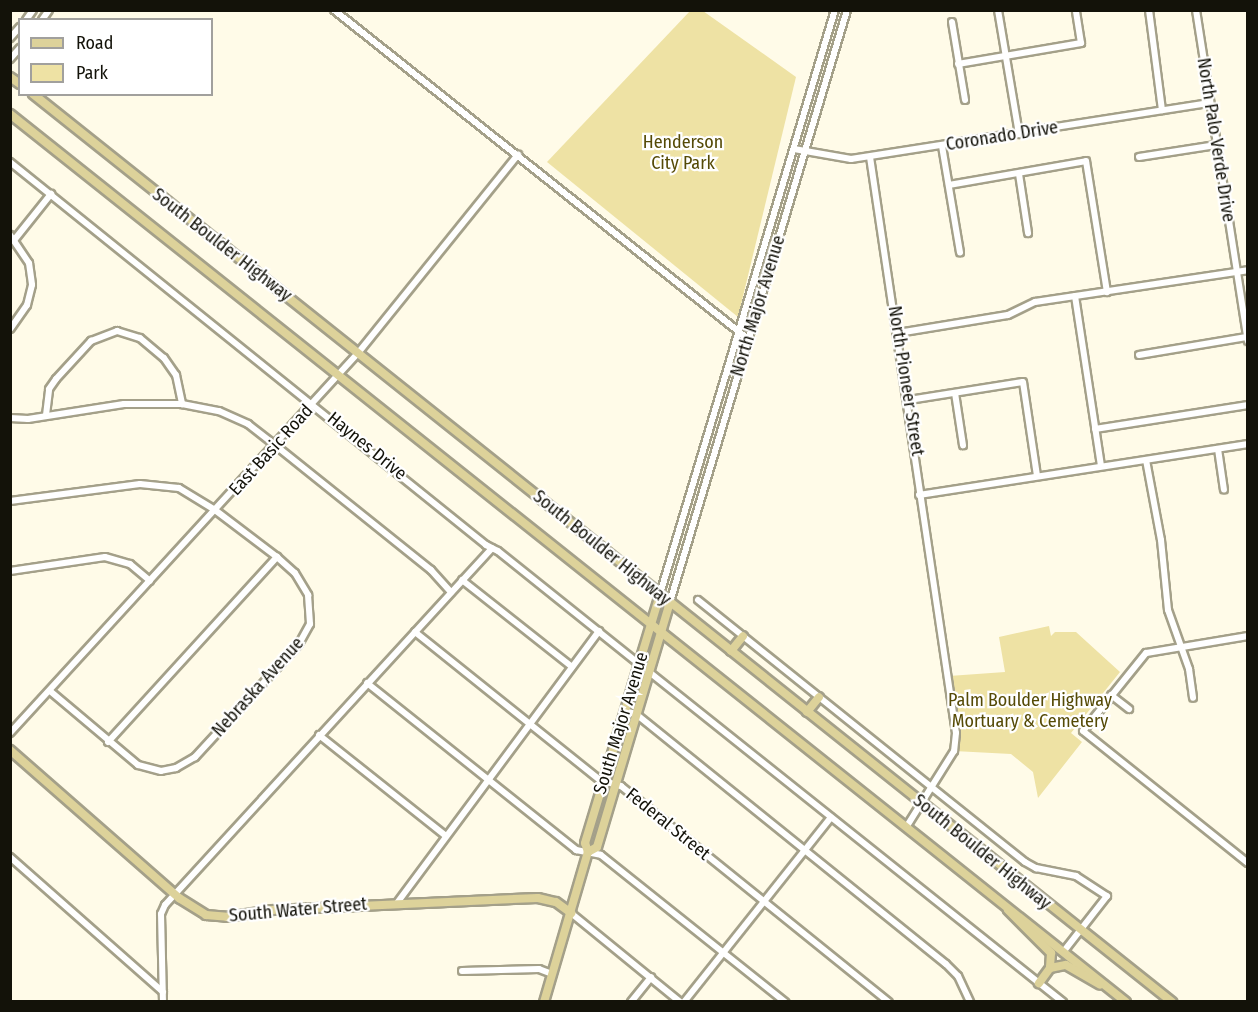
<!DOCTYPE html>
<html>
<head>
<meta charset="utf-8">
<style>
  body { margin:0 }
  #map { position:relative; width:1258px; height:1012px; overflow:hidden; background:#fffbe8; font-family:"Fira Sans Condensed",sans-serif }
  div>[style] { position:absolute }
  .green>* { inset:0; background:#eee2a4 }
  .roads { filter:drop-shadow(2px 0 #a4a089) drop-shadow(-2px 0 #a4a089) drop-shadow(0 2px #a4a089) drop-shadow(0 -2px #a4a089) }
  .minor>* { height:6px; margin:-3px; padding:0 3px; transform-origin:3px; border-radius:3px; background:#fff }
  .major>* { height:8px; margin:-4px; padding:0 4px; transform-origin:4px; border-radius:4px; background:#ddd29a }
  span { translate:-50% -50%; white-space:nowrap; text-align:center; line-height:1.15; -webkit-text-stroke:4.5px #fff; paint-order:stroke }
  .street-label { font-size:18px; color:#131209 }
  .park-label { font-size:18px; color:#554a06 }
  .frame { position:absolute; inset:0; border:12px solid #131209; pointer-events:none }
  .legend { position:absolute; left:18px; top:18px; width:195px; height:78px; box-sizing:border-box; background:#fff; border:2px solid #a1a09d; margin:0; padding:8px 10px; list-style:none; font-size:18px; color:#131209 }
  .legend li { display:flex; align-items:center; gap:12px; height:30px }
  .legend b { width:30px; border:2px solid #a1a09d }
</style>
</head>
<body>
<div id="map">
  <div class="green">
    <i style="clip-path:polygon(690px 11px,703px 11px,796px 77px,738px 317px,547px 162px)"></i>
    <i style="clip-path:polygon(1049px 626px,1051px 636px,1055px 632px,1076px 632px,1120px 672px,1071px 733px,1082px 742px,1038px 798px,1033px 772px,1011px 754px,954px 751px,956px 733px,949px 676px,1005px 672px,999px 637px)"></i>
  </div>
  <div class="roads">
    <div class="minor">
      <i style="left:334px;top:10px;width:529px;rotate:38.47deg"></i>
      <i style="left:998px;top:10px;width:126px;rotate:80.4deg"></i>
      <i style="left:1149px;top:10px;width:101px;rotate:82.6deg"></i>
      <i style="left:1196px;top:10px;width:335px;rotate:81.1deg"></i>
      <i style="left:26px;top:20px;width:12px;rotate:-55deg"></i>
      <i style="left:42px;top:20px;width:12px;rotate:-55deg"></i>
      <i style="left:952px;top:22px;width:79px;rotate:80.5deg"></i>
      <i style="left:10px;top:38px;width:15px;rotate:-48deg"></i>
      <i style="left:10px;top:59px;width:15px;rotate:-48deg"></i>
      <i style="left:958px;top:64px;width:125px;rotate:-9.7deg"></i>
      <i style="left:1081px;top:43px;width:33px;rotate:-99deg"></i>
      <i style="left:942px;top:146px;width:108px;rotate:80.4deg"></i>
      <i style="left:794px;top:149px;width:58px;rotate:10deg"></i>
      <i style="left:851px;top:159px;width:363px;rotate:-8.9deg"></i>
      <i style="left:870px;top:157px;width:582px;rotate:81.51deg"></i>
      <i style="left:956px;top:733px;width:18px;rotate:96deg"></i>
      <i style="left:954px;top:751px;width:89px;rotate:122.1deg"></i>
      <i style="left:1139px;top:157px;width:78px;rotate:-8.9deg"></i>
      <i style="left:10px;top:162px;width:611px;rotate:38.82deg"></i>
      <i style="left:486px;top:545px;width:13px;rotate:27deg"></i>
      <i style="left:498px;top:551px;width:179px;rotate:38.7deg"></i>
      <i style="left:1019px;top:174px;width:60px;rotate:81.3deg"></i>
      <i style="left:949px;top:185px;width:139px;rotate:-9.9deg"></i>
      <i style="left:1086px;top:161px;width:133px;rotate:80.9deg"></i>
      <i style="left:10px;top:235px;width:34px;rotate:56deg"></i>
      <i style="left:29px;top:263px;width:22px;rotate:82deg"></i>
      <i style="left:32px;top:285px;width:21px;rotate:104deg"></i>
      <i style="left:27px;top:305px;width:29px;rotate:125deg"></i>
      <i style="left:15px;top:239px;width:58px;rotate:-51.3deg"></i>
      <i style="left:1075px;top:296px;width:171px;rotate:81.3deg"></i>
      <i style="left:898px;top:333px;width:111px;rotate:-9.3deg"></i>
      <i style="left:1008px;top:315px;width:30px;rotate:-26deg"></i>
      <i style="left:1035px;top:302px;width:215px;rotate:-8.5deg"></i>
      <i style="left:1139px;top:355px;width:109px;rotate:-9.5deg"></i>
      <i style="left:955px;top:393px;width:53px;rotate:81.3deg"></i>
      <i style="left:909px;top:400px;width:115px;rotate:-9deg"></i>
      <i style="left:1023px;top:382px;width:95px;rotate:81.5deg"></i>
      <i style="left:46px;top:415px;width:26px;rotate:-83deg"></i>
      <i style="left:49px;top:389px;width:12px;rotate:-55deg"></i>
      <i style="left:56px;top:379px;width:52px;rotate:-47.4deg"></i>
      <i style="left:91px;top:341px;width:28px;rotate:-21deg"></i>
      <i style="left:117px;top:331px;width:24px;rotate:17deg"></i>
      <i style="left:140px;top:338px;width:31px;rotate:40deg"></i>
      <i style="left:164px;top:358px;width:21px;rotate:55deg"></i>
      <i style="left:176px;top:375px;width:30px;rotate:78deg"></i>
      <i style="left:10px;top:418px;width:18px;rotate:3deg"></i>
      <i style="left:28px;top:419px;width:97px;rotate:-8.9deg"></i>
      <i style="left:124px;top:404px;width:58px"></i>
      <i style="left:182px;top:404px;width:38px;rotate:11deg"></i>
      <i style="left:219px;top:411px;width:32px;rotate:24deg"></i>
      <i style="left:248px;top:424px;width:34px;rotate:38deg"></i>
      <i style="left:275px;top:445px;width:200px;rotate:38.7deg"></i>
      <i style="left:431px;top:570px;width:30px;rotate:48deg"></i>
      <i style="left:1095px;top:429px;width:155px;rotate:-8.9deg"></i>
      <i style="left:1218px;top:449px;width:41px;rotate:81.7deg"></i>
      <i style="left:1146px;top:460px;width:81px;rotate:79.4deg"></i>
      <i style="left:1161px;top:540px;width:70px;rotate:84.3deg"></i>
      <i style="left:1168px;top:610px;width:63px;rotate:70.4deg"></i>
      <i style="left:1189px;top:669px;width:29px;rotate:82deg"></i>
      <i style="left:919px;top:495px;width:333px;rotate:-8.8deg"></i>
      <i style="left:10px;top:501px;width:131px;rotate:-7.5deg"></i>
      <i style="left:140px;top:484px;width:39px;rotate:6deg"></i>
      <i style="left:179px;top:488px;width:42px;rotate:31.4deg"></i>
      <i style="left:215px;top:510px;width:78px;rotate:37.2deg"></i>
      <i style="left:277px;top:557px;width:24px;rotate:42deg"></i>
      <i style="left:295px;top:573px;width:26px;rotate:59deg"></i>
      <i style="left:308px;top:595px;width:29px;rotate:86deg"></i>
      <i style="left:310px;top:624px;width:23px;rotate:119deg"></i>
      <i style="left:299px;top:644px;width:154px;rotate:132.6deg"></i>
      <i style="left:195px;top:757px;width:22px;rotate:150deg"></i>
      <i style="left:176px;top:768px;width:15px;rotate:169deg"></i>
      <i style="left:161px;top:771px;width:24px;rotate:-165deg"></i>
      <i style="left:138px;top:765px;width:115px;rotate:-139.9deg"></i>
      <i style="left:10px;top:571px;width:96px;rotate:-8.4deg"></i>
      <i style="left:105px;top:557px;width:26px;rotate:16deg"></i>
      <i style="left:130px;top:564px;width:26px;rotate:40deg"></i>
      <i style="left:462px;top:580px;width:140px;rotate:38.3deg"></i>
      <i style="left:660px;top:594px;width:610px;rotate:-73.32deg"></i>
      <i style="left:698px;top:600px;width:419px;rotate:38.7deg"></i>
      <i style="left:1025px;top:862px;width:13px;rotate:29deg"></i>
      <i style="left:1036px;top:868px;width:41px;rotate:11.3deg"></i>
      <i style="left:1076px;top:876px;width:37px;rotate:33deg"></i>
      <i style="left:1107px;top:896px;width:70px;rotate:128deg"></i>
      <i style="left:670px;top:602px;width:618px;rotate:-73.35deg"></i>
      <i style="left:415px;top:632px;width:237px;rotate:38.7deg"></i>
      <i style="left:600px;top:780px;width:22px;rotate:16deg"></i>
      <i style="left:621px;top:786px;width:344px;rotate:38.9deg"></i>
      <i style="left:1248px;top:636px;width:103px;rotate:170.5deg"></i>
      <i style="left:1146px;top:653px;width:100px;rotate:128.9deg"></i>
      <i style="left:1083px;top:731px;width:211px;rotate:38.7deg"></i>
      <i style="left:648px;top:671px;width:531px;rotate:38.58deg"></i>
      <i style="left:367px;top:683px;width:268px;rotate:38.6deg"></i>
      <i style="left:576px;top:850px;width:25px;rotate:11deg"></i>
      <i style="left:601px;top:855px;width:236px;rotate:38.6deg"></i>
      <i style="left:1111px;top:695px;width:23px;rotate:38deg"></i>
      <i style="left:624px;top:711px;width:12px;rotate:14deg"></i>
      <i style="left:636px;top:714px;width:398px;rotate:38.9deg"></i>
      <i style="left:946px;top:964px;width:17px;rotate:45deg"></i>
      <i style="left:958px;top:976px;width:29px;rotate:65deg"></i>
      <i style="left:10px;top:733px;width:515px;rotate:-47.52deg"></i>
      <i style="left:358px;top:353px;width:255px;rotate:-51.1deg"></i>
      <i style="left:319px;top:735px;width:162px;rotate:38.5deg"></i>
      <i style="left:108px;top:742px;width:251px;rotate:-47.6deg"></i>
      <i style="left:10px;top:857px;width:204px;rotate:41.4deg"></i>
      <i style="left:397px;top:903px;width:339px;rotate:-53.4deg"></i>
      <i style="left:571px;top:913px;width:141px;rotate:39.2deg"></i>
      <i style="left:462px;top:971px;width:77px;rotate:-1.5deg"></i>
      <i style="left:539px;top:969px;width:14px;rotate:21deg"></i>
      <i style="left:163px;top:1002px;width:88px;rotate:-91.3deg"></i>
      <i style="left:161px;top:914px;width:10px;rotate:-66deg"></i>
      <i style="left:165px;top:905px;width:484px;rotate:-47.5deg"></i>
      <i style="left:631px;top:1002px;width:32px;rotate:-51deg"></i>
      <i style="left:684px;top:1002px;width:236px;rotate:-51.5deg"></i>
    </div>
    <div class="major">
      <i style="left:10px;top:77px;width:12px;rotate:35deg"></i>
      <i style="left:33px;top:94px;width:1457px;rotate:38.56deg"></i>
      <i style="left:10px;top:114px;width:1426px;rotate:38.51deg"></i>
      <i style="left:731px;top:651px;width:19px;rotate:-51deg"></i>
      <i style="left:807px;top:712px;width:19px;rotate:-51deg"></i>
      <i style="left:10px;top:750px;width:225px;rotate:41.2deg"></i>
      <i style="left:179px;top:898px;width:32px;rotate:32deg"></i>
      <i style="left:206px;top:915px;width:21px;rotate:5deg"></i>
      <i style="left:227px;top:917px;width:46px;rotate:-8.8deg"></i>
      <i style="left:272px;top:910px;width:266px;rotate:-2.6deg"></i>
      <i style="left:538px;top:898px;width:18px;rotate:13deg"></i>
      <i style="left:556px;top:902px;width:19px;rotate:36deg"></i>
      <i style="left:588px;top:852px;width:10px;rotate:-29deg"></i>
      <i style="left:597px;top:847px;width:256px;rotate:-73.4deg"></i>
      <i style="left:1008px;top:910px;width:61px;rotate:45deg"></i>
      <i style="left:1051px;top:953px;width:15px;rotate:94deg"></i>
      <i style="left:1050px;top:968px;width:19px;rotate:126deg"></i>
      <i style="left:1050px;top:968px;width:16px;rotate:-11deg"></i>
      <i style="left:1066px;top:965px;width:39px;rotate:30deg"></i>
      <i style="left:544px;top:1002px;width:156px;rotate:-73.7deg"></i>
      <i style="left:588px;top:852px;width:9px;rotate:-108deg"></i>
      <i style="left:585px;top:843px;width:260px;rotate:-73.2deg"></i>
    </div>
  </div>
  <div class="street-label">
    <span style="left:1002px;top:136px;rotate:-9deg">Coronado Drive</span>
    <span style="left:1216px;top:140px;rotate:81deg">North Palo Verde Drive</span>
    <span style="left:222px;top:245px;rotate:38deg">South Boulder Highway</span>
    <span style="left:758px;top:306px;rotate:-73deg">North Major Avenue</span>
    <span style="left:906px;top:381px;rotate:81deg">North Pioneer Street</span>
    <span style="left:367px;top:446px;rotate:39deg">Haynes Drive</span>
    <span style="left:271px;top:450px;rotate:-48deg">East Basic Road</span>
    <span style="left:602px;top:548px;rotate:39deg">South Boulder Highway</span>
    <span style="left:258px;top:687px;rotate:-48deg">Nebraska Avenue</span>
    <span style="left:621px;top:723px;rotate:-73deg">South Major Avenue</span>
    <span style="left:668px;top:824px;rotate:39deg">Federal Street</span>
    <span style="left:982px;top:852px;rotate:39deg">South Boulder Highway</span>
    <span style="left:298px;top:910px;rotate:-5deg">South Water Street</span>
  </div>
  <div class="park-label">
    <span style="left:683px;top:153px">Henderson<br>City Park</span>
    <span style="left:1030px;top:711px">Palm Boulder Highway<br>Mortuary &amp; Cemetery</span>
  </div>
  <div class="frame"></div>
  <ul class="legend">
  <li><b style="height:8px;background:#ddd29a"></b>Road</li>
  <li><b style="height:16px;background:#eee2a4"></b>Park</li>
  </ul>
</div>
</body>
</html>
